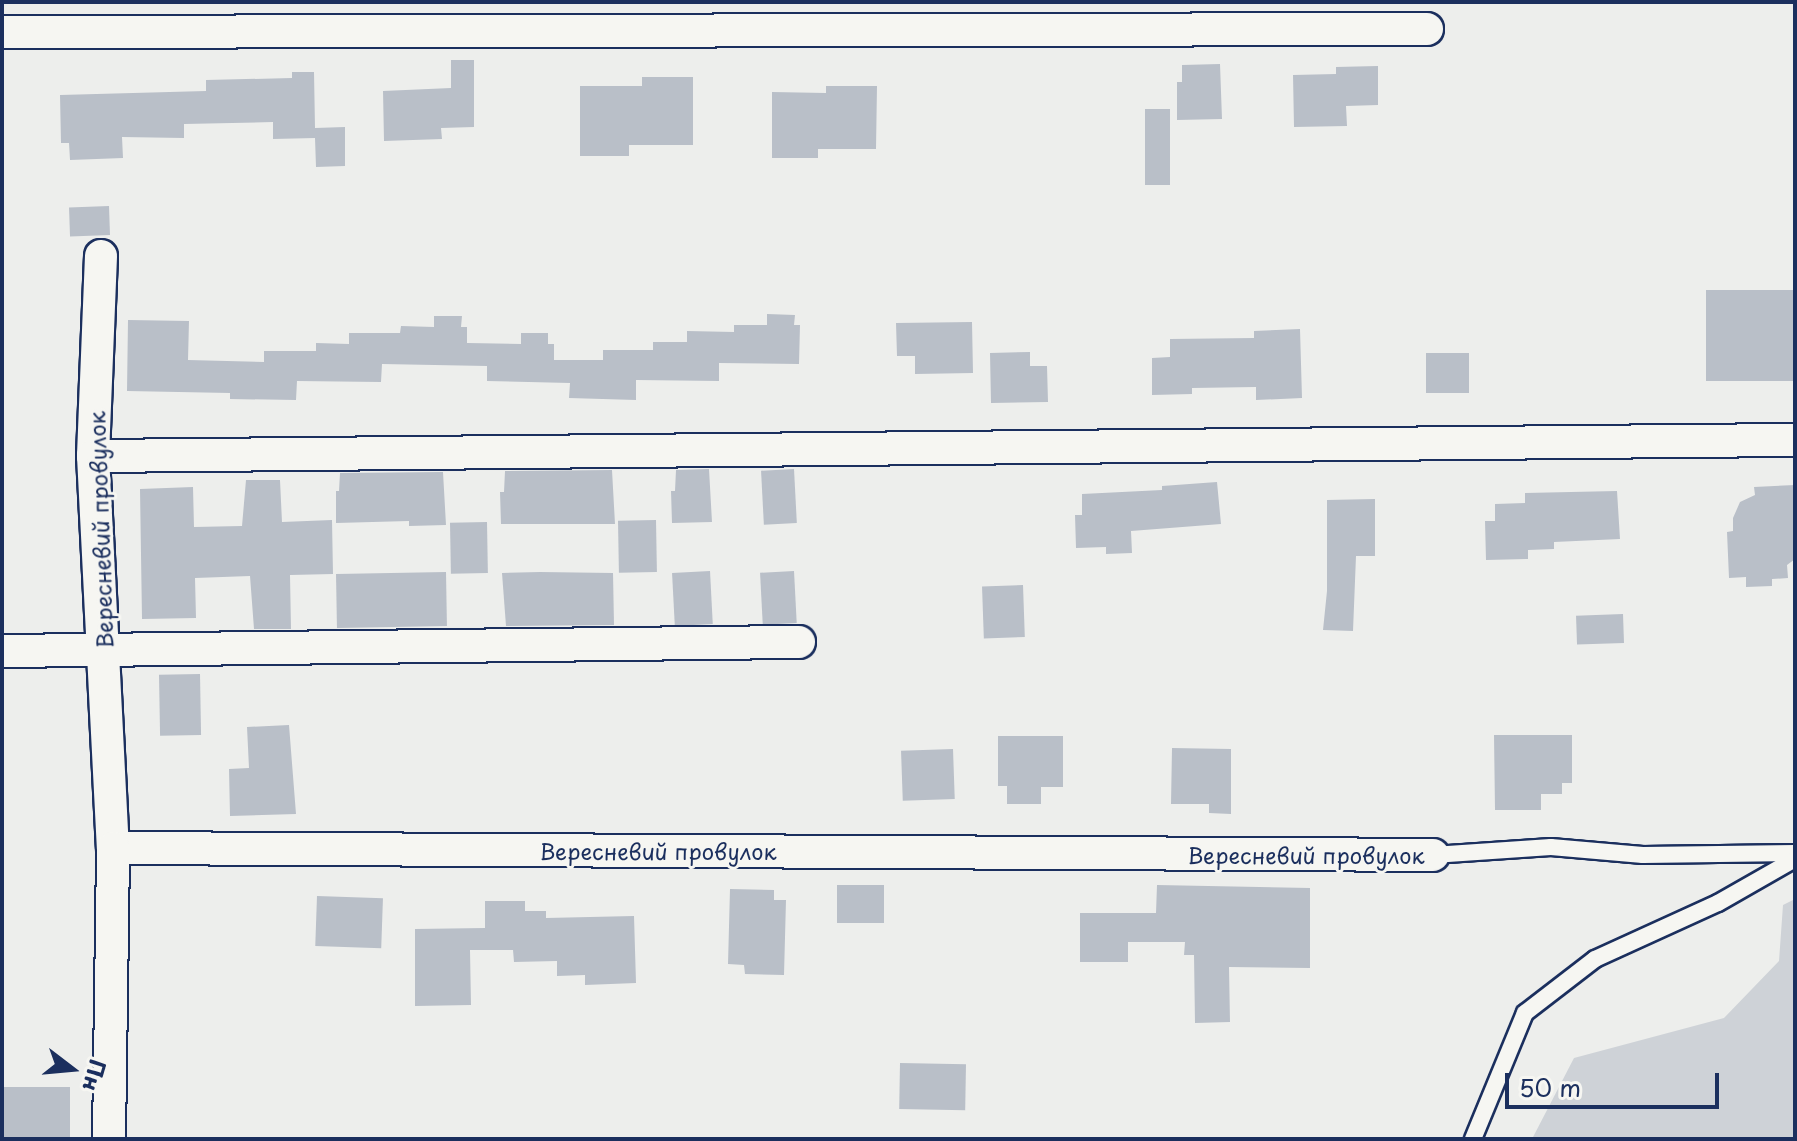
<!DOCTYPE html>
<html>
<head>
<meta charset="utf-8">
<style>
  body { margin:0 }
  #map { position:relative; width:1797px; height:1141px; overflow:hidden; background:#edeeec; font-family:"Playpen Sans",sans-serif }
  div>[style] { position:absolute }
  .green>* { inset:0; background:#ced2d7 }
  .building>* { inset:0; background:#b9bfc8; transform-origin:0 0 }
  .roads { filter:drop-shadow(2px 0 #1b2f5e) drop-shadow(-2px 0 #1b2f5e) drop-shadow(0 2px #1b2f5e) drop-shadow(0 -2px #1b2f5e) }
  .lane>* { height:16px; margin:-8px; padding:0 8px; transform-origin:8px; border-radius:8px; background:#f6f6f2 }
  .street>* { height:32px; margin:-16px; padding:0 16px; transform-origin:16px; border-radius:16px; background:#f6f6f2 }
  span { translate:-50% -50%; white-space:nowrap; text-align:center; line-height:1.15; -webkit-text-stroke:6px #f6f6f2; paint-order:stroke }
  .street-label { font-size:22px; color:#1b2f5e }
  .frame { position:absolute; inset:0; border:4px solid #1b2f5e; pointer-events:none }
  .north { position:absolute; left:32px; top:1029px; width:80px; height:80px; -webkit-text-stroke:6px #f6f6f2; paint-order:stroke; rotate:106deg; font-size:22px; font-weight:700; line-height:32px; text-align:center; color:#1b2f5e }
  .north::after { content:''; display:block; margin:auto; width:28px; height:36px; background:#1b2f5e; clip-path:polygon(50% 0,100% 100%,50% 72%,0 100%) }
  .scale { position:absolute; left:1505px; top:1073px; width:214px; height:36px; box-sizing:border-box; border:4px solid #1b2f5e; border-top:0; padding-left:10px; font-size:24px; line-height:28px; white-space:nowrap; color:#1b2f5e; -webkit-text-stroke:6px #f6f6f2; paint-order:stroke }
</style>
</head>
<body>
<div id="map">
  <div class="green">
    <i style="clip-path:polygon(1795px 899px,1795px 1139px,1532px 1139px,1574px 1058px,1724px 1018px,1779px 961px,1783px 905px)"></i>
  </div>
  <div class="building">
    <i style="clip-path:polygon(451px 60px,474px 60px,474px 127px,441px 128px,442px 139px,384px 141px,383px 91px,451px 88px)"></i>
    <i style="clip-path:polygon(1220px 64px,1222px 119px,1177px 120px,1177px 82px,1182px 82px,1182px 65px)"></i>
    <i style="clip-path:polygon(1378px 66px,1378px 105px,1346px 106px,1347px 126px,1294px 127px,1293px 75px,1336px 74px,1336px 67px)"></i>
    <i style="clip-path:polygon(292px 72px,314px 72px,315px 128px,345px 127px,345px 166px,316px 167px,315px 138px,273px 139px,273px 122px,184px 124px,184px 138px,122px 137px,123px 158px,70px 160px,69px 143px,61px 143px,60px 95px,206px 91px,206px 80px,292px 78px)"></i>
    <i style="clip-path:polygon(642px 77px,693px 77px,693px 145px,629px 145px,629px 156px,580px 156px,580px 86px,642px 86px)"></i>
    <i style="clip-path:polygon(826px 86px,877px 86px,876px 149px,818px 149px,818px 158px,772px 158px,772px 92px,826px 93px)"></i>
    <i style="left:1145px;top:109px;width:25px;height:76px"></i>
    <i style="left:109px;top:206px;width:29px;height:40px;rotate:88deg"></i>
    <i style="left:1795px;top:290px;width:91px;height:89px;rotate:90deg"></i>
    <i style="clip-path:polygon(767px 314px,795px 315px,794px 325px,800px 325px,799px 364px,719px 363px,719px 381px,636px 380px,636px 400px,569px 398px,570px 383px,487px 381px,487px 366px,382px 364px,381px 382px,297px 381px,296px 400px,230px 399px,230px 393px,127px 391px,128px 320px,189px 321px,188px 360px,264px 362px,264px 351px,316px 351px,316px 343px,349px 344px,349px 333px,400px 333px,401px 326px,434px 327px,434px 316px,462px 316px,461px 327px,467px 327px,467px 343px,521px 344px,521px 333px,548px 333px,548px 344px,554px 344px,554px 360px,603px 360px,603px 350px,653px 350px,653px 342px,687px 342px,687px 331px,734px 332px,734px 325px,767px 325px)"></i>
    <i style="clip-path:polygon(972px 322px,973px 373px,915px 374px,915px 356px,897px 356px,896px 323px)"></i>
    <i style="clip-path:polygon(1300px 329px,1302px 398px,1256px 400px,1256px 387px,1192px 388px,1192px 394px,1152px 395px,1152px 358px,1170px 357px,1170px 339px,1254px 338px,1254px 331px)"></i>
    <i style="clip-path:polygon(1030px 352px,1030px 366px,1047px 366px,1048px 402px,991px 403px,990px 353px)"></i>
    <i style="left:1426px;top:353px;width:43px;height:40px"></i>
    <i style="clip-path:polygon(709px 469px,712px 522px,672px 523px,671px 491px,675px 491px,676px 470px)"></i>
    <i style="left:794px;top:469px;width:54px;height:33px;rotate:87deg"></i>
    <i style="clip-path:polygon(612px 470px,615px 524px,501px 524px,500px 492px,504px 492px,505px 471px)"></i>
    <i style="clip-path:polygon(443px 472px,446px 525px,409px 526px,409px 521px,336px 523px,336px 491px,339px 491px,340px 473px)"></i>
    <i style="clip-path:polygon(246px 480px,280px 480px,282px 522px,332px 520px,333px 574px,290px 575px,291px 629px,254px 629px,250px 576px,195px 578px,196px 618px,142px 619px,140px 489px,193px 487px,194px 527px,242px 526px)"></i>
    <i style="clip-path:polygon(1217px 482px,1221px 524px,1131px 531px,1132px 553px,1106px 554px,1106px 547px,1076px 548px,1075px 515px,1082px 515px,1082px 494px,1162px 490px,1162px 486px)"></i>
    <i style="clip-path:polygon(1795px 485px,1795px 559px,1787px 565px,1788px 578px,1772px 579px,1772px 586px,1746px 587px,1746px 577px,1729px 578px,1727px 532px,1733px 531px,1733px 518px,1740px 502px,1755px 495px,1754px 487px)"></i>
    <i style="clip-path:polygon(1617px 491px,1620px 539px,1554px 542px,1554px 549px,1528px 550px,1528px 559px,1486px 560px,1485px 521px,1495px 521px,1495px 504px,1525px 503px,1525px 493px)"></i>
    <i style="clip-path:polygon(1375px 499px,1375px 556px,1356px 556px,1353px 631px,1323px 630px,1327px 591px,1327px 500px)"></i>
    <i style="left:656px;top:520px;width:52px;height:38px;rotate:89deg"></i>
    <i style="left:487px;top:522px;width:51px;height:37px;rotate:89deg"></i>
    <i style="left:710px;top:571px;width:53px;height:38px;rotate:87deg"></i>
    <i style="left:794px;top:571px;width:52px;height:34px;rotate:87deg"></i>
    <i style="left:446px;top:572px;width:54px;height:110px;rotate:89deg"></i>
    <i style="clip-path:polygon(540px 572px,613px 573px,614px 625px,506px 626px,502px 573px)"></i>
    <i style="left:1023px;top:585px;width:52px;height:41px;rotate:88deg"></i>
    <i style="left:1623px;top:614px;width:29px;height:47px;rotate:88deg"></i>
    <i style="left:200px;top:674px;width:61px;height:41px;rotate:89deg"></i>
    <i style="clip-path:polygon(289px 725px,296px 814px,230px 816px,229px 769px,249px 768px,247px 727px)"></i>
    <i style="clip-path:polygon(1494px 735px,1572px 735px,1572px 783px,1562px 783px,1562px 794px,1541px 794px,1541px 810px,1495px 810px)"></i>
    <i style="clip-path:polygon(998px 736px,1063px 736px,1063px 787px,1041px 787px,1041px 804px,1007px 804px,1007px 786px,998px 786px)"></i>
    <i style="clip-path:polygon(1172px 748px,1231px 749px,1231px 814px,1209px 813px,1209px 804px,1171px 804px)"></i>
    <i style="left:953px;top:749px;width:50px;height:52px;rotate:88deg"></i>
    <i style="left:884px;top:885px;width:38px;height:47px;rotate:90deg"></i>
    <i style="clip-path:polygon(1157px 885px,1310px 888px,1310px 968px,1229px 967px,1230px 1022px,1195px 1023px,1194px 955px,1184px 955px,1185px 942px,1128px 942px,1128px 962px,1080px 962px,1080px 913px,1156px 913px)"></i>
    <i style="clip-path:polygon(730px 889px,774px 890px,774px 900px,786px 900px,784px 975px,745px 974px,744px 965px,728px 964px)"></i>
    <i style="left:317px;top:896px;width:66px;height:50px;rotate:2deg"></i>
    <i style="clip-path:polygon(485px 901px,525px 901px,525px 911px,546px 911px,546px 918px,634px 916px,636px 983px,585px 985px,585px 975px,557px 976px,557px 961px,514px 962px,513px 950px,470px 950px,471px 1005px,415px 1006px,415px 929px,485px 928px)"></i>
    <i style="left:900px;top:1063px;width:66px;height:46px;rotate:1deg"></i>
    <i style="left:2px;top:1087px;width:68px;height:52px"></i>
  </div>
  <div class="roads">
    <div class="lane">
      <i style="left:1433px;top:855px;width:118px;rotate:-3.9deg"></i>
      <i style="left:1551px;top:847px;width:92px;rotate:5deg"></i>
      <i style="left:1643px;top:855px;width:152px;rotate:-0.8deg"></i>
      <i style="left:1473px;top:1139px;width:136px;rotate:-67.6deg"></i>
      <i style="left:1525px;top:1013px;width:88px;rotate:-37.6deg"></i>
      <i style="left:1595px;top:959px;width:135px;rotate:-24.5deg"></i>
      <i style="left:1718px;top:903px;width:89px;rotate:-29.7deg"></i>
    </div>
    <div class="street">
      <i style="left:2px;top:32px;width:1425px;rotate:-0.12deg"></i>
      <i style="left:101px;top:256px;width:200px;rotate:92.3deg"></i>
      <i style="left:93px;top:456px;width:393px;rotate:87.1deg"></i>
      <i style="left:113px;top:848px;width:1320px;rotate:0.3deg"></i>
      <i style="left:93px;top:456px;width:1702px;rotate:-0.54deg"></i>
      <i style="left:2px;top:651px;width:797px;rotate:-0.65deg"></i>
      <i style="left:109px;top:1139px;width:291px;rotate:-89.2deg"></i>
    </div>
  </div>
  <div class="street-label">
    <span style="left:100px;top:530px;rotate:-92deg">Вересневий провулок</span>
    <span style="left:658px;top:851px">Вересневий провулок</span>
    <span style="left:1306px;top:855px">Вересневий провулок</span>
  </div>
  <div class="frame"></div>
  <div class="north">Пн</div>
  <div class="scale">50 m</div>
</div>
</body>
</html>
